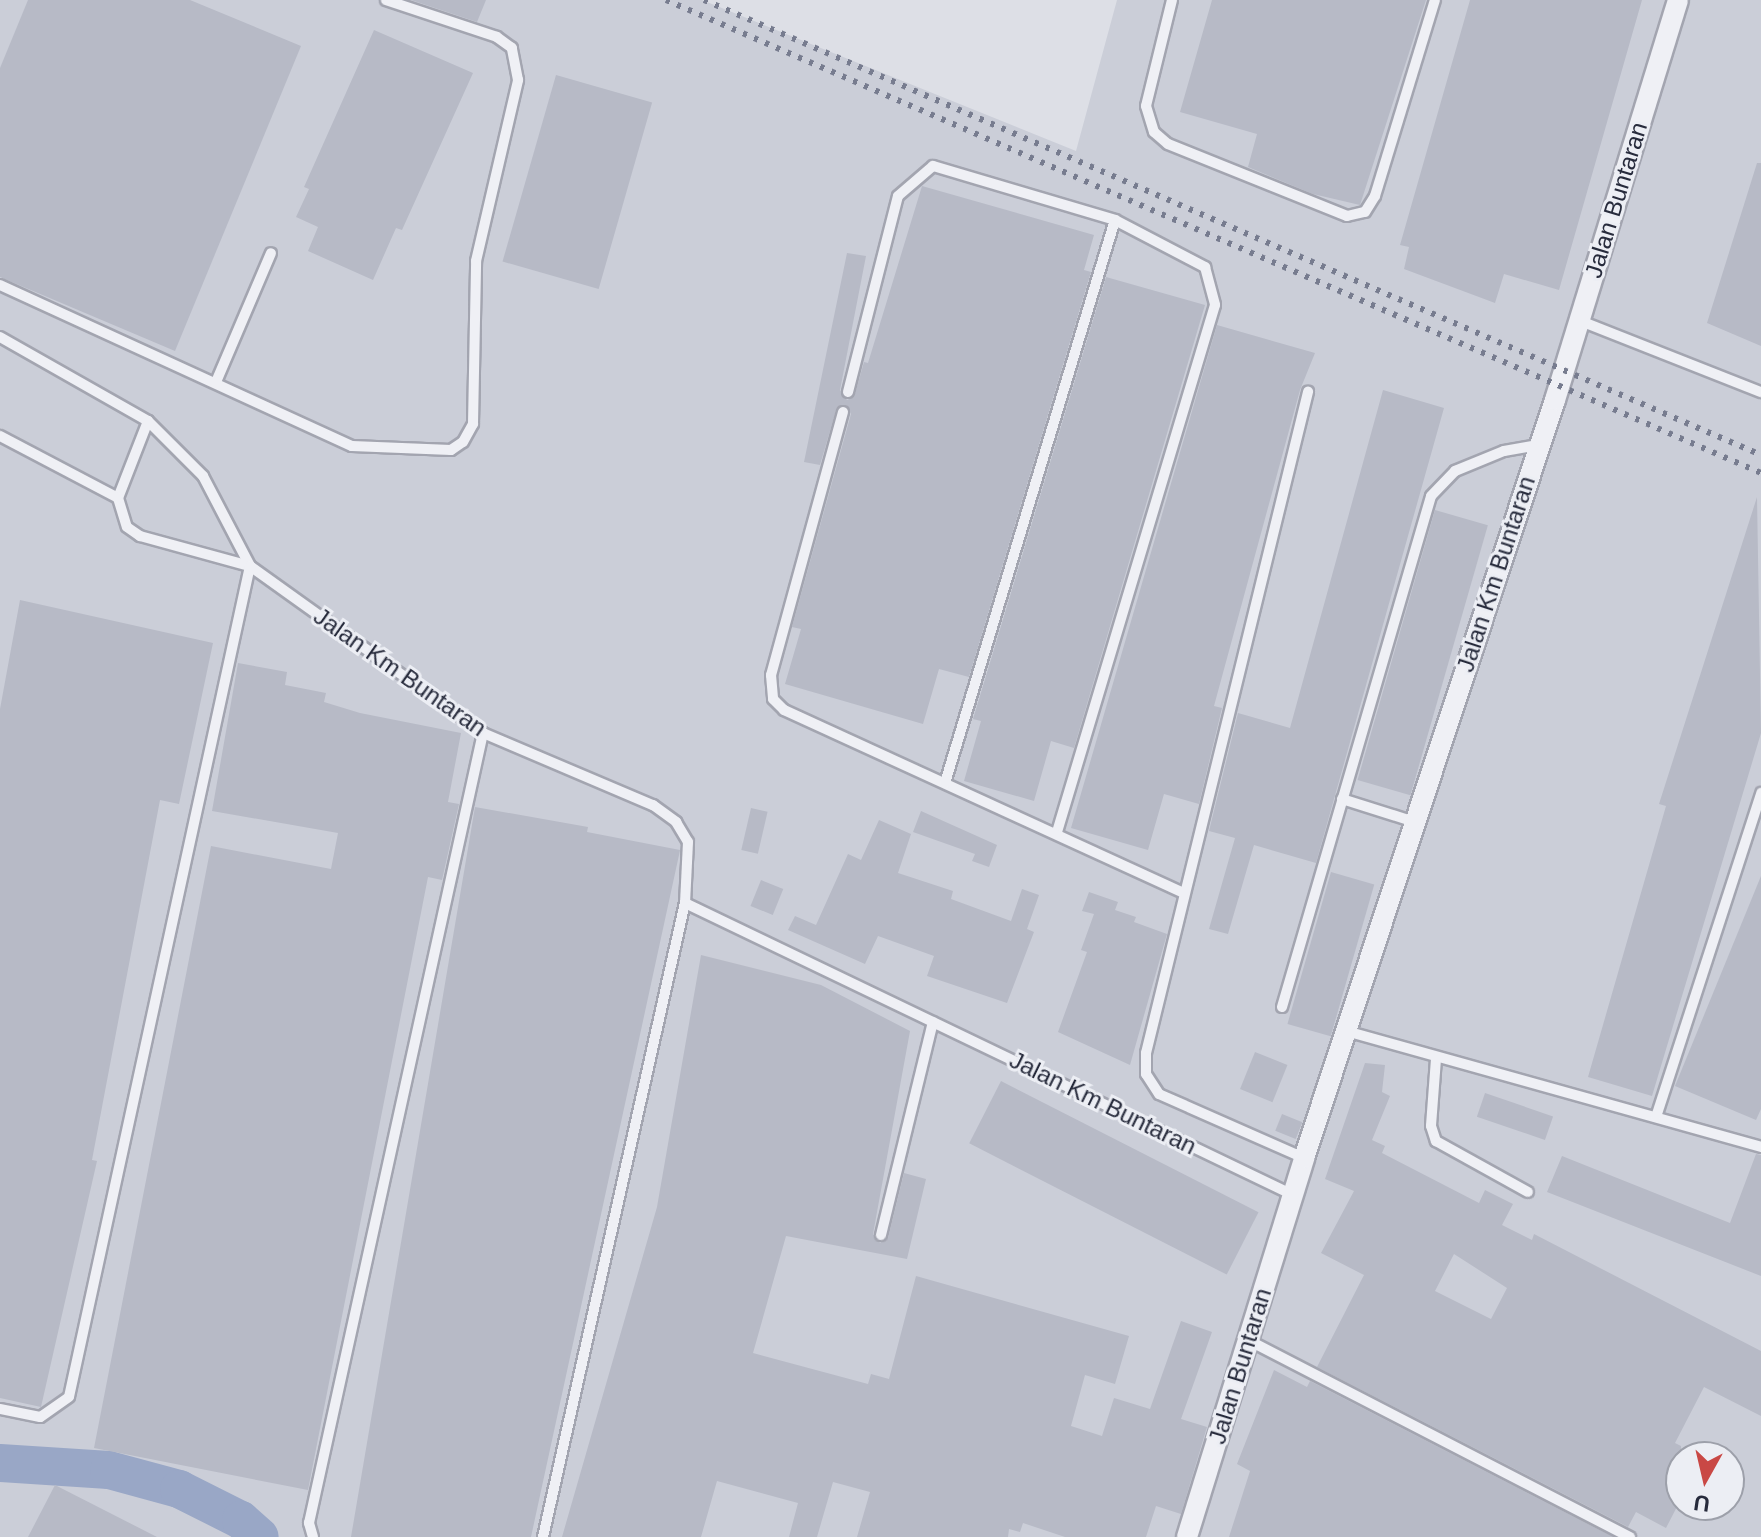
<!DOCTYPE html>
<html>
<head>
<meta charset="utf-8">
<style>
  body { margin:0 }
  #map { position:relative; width:1761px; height:1537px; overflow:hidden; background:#dddfe6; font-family:Helvetica,sans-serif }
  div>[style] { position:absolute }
  .built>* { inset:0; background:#cbced8 }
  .river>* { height:38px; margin:-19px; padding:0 19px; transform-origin:19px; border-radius:19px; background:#99a7c6 }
  .building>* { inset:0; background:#b7bac6; transform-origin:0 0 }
  .roads { filter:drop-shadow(2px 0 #a3a5b0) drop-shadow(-2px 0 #a3a5b0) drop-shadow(0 2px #a3a5b0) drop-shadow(0 -2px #a3a5b0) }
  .service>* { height:10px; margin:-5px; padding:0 5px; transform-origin:5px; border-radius:5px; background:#eff0f5 }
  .minor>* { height:20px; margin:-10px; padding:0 10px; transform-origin:10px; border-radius:10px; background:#eff0f5 }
  .rail>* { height:6px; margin-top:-3px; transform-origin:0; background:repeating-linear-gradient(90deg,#777c8f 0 4px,transparent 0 12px) }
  span { translate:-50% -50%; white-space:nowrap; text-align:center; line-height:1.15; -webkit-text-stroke:6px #eceef4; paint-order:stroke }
  .street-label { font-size:24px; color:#272b3c }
  .north { position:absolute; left:1665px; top:1441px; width:80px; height:80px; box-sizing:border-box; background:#eceef4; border:2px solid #9da0aa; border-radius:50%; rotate:188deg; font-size:22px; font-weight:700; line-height:32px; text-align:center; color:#272b3c }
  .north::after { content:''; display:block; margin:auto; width:28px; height:36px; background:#c94845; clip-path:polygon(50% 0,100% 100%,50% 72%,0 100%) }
</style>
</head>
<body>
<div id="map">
  <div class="built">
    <i style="clip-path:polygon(evenodd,0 0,702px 0,1076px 151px,1117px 0,1761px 0,1761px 1537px,0 1537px,0 0,1681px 1457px,1729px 1457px,1729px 1505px,1681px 1505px,1681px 1457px)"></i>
  </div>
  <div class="river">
    <i style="left:0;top:1463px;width:109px;rotate:3.7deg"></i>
    <i style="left:109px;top:1470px;width:73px;rotate:15.2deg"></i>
    <i style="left:179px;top:1489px;width:69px;rotate:26.6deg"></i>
    <i style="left:241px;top:1520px;width:25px;rotate:42deg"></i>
  </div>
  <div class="building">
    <i style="clip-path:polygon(28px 0,190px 0,301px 46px,175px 351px,0 277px,0 68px)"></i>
    <i style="clip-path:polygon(411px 0,486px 0,477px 22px)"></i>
    <i style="clip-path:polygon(1212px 0,1426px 0,1360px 205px,1313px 194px,1248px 167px,1257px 134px,1180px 112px)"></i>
    <i style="clip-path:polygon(1470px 0,1642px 0,1559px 290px,1504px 274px,1495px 303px,1404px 269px,1409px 247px,1400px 245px)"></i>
    <i style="clip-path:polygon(374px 30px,473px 73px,402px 230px,396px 228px,373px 280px,308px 251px,318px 227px,296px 217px,309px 189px,304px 187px)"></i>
    <i style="left:556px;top:75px;width:100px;height:194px;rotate:16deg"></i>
    <i style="clip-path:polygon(1757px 163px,1761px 163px,1761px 346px,1707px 323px)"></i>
    <i style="clip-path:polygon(922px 186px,1094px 235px,1084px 270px,1091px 272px,969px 677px,939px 669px,923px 724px,785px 684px,801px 629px,792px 627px,851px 414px,846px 405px,837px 407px,820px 465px,804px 462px,847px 253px,866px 256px,840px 390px,847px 400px,854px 397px,864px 362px,868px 363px)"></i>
    <i style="clip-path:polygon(1106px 277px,1205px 305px,1074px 748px,1051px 741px,1034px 801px,964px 781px,981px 721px,973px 719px)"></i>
    <i style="clip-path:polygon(1217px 325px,1315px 353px,1300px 390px,1214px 706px,1222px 708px,1199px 804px,1164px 794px,1148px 850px,1071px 828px)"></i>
    <i style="clip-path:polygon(1383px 390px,1444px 408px,1316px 863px,1254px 845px,1228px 934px,1209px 929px,1235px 838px,1209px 831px,1238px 713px,1290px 728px)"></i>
    <i style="clip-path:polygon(1757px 497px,1761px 733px,1652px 1096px,1588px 1077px,1666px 806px,1659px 804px)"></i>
    <i style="left:1435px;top:510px;width:55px;height:281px;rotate:16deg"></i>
    <i style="clip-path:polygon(20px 600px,213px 643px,179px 804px,160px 800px,92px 1160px,97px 1161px,41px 1407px,0 1398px,0 709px)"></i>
    <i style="clip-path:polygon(238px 663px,287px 672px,285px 685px,326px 693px,324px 702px,360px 713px,461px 733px,448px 802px,459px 804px,442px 880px,428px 877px,308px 1490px,94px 1448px,211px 846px,331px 869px,338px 833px,212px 811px)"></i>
    <i style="clip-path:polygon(475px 807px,588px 827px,587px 832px,680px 850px,679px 855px,531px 1537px,351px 1537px)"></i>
    <i style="left:751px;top:808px;width:17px;height:43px;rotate:13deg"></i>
    <i style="clip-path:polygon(921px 811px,997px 845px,989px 867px,972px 861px,975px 854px,913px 832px)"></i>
    <i style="clip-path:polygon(879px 820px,911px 834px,898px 873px,953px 891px,951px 899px,1011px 921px,1022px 889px,1039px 895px,1027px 929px,1034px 932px,1007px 1003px,927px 976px,934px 956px,878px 936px,865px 964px,788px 930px,795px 916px,816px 925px,848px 854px,861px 860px)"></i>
    <i style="left:1331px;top:872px;width:45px;height:158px;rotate:16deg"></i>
    <i style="clip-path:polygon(1761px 876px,1761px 1109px,1756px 1120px,1675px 1086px)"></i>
    <i style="left:761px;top:880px;width:24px;height:28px;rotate:22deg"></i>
    <i style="clip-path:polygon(1089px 892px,1118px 902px,1115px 910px,1136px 917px,1134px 922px,1167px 934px,1130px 1065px,1058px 1032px,1087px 952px,1081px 950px,1094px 914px,1082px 911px)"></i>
    <i style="clip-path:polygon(701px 955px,821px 985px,910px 1031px,873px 1234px,880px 1243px,888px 1238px,904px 1173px,926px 1179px,907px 1259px,786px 1236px,753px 1353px,868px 1384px,871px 1374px,889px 1379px,916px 1276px,1129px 1336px,1115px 1384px,1085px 1375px,1071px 1426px,1102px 1436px,1114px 1398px,1150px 1409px,1181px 1321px,1212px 1332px,1181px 1419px,1207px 1427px,1181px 1514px,1156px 1506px,1146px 1537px,1065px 1537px,1023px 1523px,1020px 1532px,1009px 1529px,1008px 1537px,857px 1537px,870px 1492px,833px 1482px,817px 1537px,789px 1537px,798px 1503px,717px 1481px,701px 1537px,562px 1537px,657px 1207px)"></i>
    <i style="left:1255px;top:1052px;width:35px;height:40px;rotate:22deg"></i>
    <i style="clip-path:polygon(evenodd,1365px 1063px,1385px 1065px,1382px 1092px,1390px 1096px,1372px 1140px,1385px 1146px,1382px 1153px,1479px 1203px,1485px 1190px,1513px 1204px,1502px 1225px,1532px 1240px,1534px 1234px,1761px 1351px,1761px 1416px,1704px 1387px,1675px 1443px,1681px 1446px,1681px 1499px,1666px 1528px,1636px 1512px,1628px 1527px,1317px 1367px,1364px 1275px,1321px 1253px,1354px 1191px,1325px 1179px,1365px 1063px,1454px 1254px,1507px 1288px,1491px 1319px,1435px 1291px,1454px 1254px)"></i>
    <i style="left:1001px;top:1081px;width:289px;height:70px;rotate:27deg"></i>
    <i style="left:1485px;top:1093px;width:72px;height:25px;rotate:19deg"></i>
    <i style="left:1282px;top:1114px;width:22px;height:18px;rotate:22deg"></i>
    <i style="clip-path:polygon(1756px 1154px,1761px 1155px,1761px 1276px,1547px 1192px,1562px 1156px,1730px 1223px)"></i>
    <i style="clip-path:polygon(1274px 1370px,1307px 1387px,1310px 1381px,1613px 1537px,1229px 1537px,1250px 1471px,1237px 1464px)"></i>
    <i style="clip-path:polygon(55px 1485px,157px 1537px,28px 1537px)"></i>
  </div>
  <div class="roads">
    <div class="service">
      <i style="left:1172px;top:0;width:109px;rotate:103.8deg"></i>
      <i style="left:1146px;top:106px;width:27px;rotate:73deg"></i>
      <i style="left:1154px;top:132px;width:18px;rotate:41deg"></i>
      <i style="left:1168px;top:144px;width:193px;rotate:21.9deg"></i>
      <i style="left:1347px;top:216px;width:18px;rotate:-13deg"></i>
      <i style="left:1365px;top:212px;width:19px;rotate:-58deg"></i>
      <i style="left:1375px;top:196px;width:205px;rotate:-73deg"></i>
      <i style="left:0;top:285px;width:387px;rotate:24.6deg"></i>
      <i style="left:352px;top:446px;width:99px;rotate:2.3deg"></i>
      <i style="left:451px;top:450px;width:14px;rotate:-34deg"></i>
      <i style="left:463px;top:442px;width:21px;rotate:-61deg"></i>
      <i style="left:473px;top:424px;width:163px;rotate:-88.9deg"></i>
      <i style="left:476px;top:261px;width:186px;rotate:-76.9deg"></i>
      <i style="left:518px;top:80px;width:33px;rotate:-101deg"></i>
      <i style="left:512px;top:48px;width:19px;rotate:-144deg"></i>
      <i style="left:497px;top:37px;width:117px;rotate:-161.6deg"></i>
      <i style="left:1578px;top:320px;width:197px;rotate:21.5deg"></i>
      <i style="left:0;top:337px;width:170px;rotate:29.6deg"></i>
      <i style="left:148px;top:421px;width:83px;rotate:111.3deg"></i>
      <i style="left:118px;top:498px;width:30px;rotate:73deg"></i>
      <i style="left:127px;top:527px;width:16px;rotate:35deg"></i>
      <i style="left:140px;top:536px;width:114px;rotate:15.3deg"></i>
      <i style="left:250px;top:566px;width:850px;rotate:102.29deg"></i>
      <i style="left:69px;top:1397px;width:35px;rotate:145deg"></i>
      <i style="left:40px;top:1417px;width:41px;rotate:-168.7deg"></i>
      <i style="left:216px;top:382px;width:140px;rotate:-66.9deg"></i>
      <i style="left:848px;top:392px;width:202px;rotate:-75.7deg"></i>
      <i style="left:898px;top:196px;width:46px;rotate:-40.6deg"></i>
      <i style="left:933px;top:166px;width:190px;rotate:16.5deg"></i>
      <i style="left:1115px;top:220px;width:102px;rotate:27.6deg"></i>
      <i style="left:1205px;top:267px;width:39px;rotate:75deg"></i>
      <i style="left:1215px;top:305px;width:550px;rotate:106.69deg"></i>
      <i style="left:843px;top:412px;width:273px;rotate:105.3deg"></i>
      <i style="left:771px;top:675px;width:24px;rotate:85deg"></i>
      <i style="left:773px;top:699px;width:16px;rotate:45deg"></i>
      <i style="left:784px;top:710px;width:440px;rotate:24.6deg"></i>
      <i style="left:148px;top:421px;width:78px;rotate:45deg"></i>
      <i style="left:203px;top:476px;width:102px;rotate:62.4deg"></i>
      <i style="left:250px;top:566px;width:287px;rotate:35.6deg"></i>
      <i style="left:483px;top:733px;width:185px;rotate:23deg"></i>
      <i style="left:653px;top:805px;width:29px;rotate:36deg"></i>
      <i style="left:676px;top:822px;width:23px;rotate:59deg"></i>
      <i style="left:688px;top:842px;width:61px;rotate:92.8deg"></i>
      <i style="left:685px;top:903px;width:674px;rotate:25.65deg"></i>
      <i style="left:0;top:436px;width:133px;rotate:27.7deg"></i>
      <i style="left:945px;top:783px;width:588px;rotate:-73.2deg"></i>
      <i style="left:1342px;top:799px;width:77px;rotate:17.5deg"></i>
      <i style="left:1282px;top:1007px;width:532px;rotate:-73.74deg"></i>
      <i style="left:1431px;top:496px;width:35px;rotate:-46deg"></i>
      <i style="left:1455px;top:471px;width:53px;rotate:-22.2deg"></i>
      <i style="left:1504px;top:451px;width:36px;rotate:-10deg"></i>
      <i style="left:1346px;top:1031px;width:431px;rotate:15.6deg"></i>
      <i style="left:1436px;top:1059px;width:67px;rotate:94.3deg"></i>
      <i style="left:1431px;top:1126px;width:16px;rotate:72deg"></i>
      <i style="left:1436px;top:1141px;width:105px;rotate:29deg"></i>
      <i style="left:1656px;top:1117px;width:341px;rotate:-72deg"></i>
      <i style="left:1304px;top:1158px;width:158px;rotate:-156.2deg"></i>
      <i style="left:1159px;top:1094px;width:24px;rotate:-123deg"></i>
      <i style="left:1146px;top:1074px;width:21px;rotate:-90deg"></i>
      <i style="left:1146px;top:1053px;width:681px;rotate:-76.23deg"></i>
      <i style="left:881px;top:1235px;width:219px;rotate:-76.3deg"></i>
      <i style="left:1248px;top:1340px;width:430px;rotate:27.3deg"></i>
      <i style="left:313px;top:1537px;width:15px;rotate:-106deg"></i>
      <i style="left:309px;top:1523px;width:809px;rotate:-77.58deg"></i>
      <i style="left:543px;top:1537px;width:650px;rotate:-77.38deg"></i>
    </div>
    <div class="minor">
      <i style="left:1187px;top:1537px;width:397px;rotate:-72.8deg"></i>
      <i style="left:1304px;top:1158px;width:798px;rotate:-71.68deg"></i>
      <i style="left:1555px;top:400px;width:418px;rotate:-72.9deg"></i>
    </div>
  </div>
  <div class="rail">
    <i style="left:666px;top:0;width:1193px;rotate:23.36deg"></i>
    <i style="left:704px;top:0;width:1151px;rotate:23.29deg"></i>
  </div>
  <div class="street-label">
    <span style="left:1616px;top:200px;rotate:-73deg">Jalan Buntaran</span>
    <span style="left:1496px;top:574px;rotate:-72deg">Jalan Km Buntaran</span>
    <span style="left:400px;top:672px;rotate:35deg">Jalan Km Buntaran</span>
    <span style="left:1103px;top:1103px;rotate:26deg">Jalan Km Buntaran</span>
    <span style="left:1240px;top:1366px;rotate:-73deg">Jalan Buntaran</span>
  </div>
  <div class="north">U</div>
</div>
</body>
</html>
